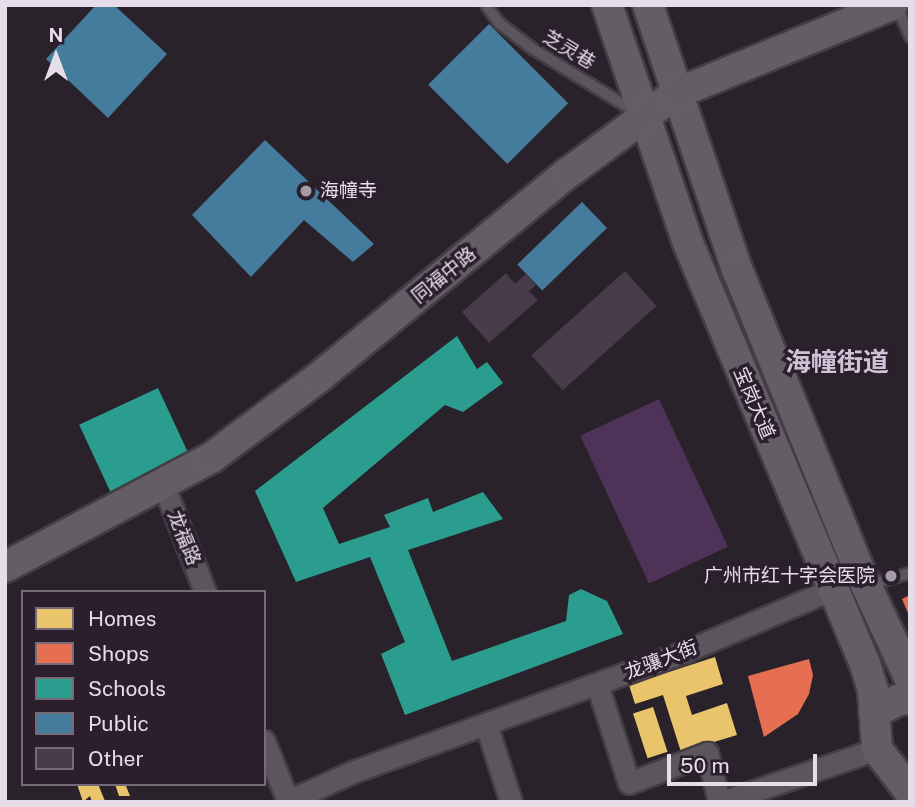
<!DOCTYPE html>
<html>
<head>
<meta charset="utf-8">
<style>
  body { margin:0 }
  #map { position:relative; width:915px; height:807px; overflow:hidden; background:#29222a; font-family:"Public Sans","Noto Sans SC",sans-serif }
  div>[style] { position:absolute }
  .green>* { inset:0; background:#4f3257; transform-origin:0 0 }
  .homes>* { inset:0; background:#e9c46a; transform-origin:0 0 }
  .shops>* { inset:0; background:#e76f51 }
  .schools>* { inset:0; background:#2a9d8f; transform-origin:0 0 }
  .public>* { inset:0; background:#457b9d; transform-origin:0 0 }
  .building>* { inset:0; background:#483c4a; transform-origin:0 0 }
  .roads { filter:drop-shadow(2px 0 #433e45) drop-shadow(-2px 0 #433e45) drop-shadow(0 2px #433e45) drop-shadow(0 -2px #433e45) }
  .lane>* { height:10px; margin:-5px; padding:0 5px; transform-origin:5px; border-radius:5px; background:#5b565c }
  .street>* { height:21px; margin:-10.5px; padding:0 10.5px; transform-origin:10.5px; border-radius:10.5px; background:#5b565c }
  .secondary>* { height:30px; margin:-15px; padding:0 15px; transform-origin:15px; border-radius:15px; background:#645d66 }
  .dots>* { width:19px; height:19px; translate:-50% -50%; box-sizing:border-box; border:4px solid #2b1f2e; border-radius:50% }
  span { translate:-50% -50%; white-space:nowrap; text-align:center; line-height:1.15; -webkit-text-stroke:7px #2b1f2e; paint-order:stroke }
  .street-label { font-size:19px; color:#e5dde8 }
  .poi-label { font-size:19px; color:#e5dde8 }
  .left { translate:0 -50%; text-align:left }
  .right { translate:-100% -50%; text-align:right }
  .district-label { font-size:26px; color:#d1c1d5; font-weight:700 }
  .frame { position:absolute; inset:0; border:7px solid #e5dde8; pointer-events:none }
  .legend { position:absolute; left:21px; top:590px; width:245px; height:196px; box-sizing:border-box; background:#2b1f2e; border:2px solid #756b78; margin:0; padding:9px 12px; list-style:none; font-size:21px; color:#e5dde8 }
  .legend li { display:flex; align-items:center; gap:14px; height:35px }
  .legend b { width:35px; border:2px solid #756b78 }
  .north { position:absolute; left:21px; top:21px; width:70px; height:70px; -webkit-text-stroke:5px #2b1f2e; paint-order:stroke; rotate:0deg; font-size:19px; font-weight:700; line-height:28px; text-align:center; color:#e5dde8 }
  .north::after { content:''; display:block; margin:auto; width:24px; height:32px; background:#e5dde8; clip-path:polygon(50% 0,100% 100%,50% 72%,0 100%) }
  .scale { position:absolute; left:667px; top:754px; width:150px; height:32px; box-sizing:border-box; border:4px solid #e5dde8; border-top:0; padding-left:9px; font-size:21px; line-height:24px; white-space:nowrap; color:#e5dde8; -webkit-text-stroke:5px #2b1f2e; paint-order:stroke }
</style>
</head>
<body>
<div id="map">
  <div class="green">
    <i style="left:659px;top:399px;width:163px;height:87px;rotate:65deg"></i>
  </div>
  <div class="homes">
    <i style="clip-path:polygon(715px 657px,723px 684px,686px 696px,692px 715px,727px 703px,737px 735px,681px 752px,663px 695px,635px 704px,629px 685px)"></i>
    <i style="left:653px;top:707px;width:47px;height:21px;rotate:72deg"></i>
    <i style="clip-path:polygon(77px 784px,98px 784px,105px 801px,92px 802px,90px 796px,83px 802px)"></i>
    <i style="clip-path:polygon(115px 784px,131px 784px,126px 786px,130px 796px,119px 796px)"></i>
  </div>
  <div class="shops">
    <i style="clip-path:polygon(910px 595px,910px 618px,902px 599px)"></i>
    <i style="clip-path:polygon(809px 659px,813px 675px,809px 694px,798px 714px,764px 737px,748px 676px)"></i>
  </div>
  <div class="schools">
    <i style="clip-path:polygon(457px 336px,477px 369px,487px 362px,503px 383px,463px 412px,445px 405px,323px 508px,339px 544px,390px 527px,384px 515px,428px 498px,433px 512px,483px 492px,503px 519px,408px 550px,452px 661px,566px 621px,569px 595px,581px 589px,607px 601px,623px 634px,405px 715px,381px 654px,405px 642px,370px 557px,296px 582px,255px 491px)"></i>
    <i style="left:158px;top:388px;width:76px;height:87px;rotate:65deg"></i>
  </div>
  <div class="public">
    <i style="clip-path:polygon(96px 5px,114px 5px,167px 54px,108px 118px,46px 59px)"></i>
    <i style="left:489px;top:24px;width:112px;height:86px;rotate:45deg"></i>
    <i style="clip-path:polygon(265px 140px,374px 244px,353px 262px,304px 220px,251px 277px,192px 215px)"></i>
    <i style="left:582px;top:202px;width:36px;height:90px;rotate:46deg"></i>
  </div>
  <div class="building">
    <i style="left:625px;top:271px;width:47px;height:126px;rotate:48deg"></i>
    <i style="clip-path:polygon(506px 273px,515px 284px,526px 274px,536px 285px,529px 291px,538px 300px,489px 343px,462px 312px)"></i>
  </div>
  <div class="roads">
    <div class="lane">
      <i style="left:486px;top:5px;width:22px;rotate:54deg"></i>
      <i style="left:499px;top:23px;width:43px;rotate:37.4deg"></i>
      <i style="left:533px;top:49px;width:121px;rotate:31.5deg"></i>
      <i style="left:896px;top:5px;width:35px;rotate:66deg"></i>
      <i style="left:869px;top:585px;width:43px;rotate:-16.3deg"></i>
    </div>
    <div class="street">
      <i style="left:163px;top:484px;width:116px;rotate:68.7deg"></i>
      <i style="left:597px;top:684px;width:104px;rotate:72.1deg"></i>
      <i style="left:629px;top:783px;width:84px;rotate:-21deg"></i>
      <i style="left:707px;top:753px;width:50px;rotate:76.2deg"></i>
      <i style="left:487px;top:727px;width:79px;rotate:72.3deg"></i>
      <i style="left:264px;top:741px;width:65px;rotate:68.2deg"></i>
      <i style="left:288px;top:801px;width:73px;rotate:-24.1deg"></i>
      <i style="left:355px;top:771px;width:352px;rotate:-19.9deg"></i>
      <i style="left:686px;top:651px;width:160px;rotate:-22.9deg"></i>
      <i style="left:722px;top:802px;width:164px;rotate:-18.9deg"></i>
    </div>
    <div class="secondary">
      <i style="left:607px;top:5px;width:251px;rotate:71.2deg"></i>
      <i style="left:688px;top:243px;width:457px;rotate:67.2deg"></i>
      <i style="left:865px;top:664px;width:27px;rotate:73deg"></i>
      <i style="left:873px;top:690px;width:59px;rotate:86.1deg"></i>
      <i style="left:877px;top:749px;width:54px;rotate:52.5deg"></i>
      <i style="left:648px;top:5px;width:279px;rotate:71.4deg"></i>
      <i style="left:737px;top:269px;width:327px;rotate:67.9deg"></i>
      <i style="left:860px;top:572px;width:118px;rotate:65deg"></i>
      <i style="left:5px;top:567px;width:233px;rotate:-27.9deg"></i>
      <i style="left:211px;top:458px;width:134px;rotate:-36.8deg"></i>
      <i style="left:318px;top:378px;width:323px;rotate:-39.4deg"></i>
      <i style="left:568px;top:173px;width:133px;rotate:-36.4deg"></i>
      <i style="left:675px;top:94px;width:235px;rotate:-22.3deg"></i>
      <i style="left:874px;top:713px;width:27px;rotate:-28deg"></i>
      <i style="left:898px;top:700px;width:12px;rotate:-5deg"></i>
    </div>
  </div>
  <div class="dots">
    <i style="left:306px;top:191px;background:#a39ca6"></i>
    <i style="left:891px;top:576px;background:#a39ca6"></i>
  </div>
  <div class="street-label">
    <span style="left:569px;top:50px;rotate:31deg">芝灵巷</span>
    <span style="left:444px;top:275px;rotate:-39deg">同福中路</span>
    <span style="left:754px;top:403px;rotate:67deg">宝岗大道</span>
    <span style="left:184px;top:538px;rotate:68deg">龙福路</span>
    <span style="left:661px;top:660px;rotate:-21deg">龙骧大街</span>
  </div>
  <div class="poi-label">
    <span class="left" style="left:320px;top:191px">海幢寺</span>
    <span class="right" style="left:875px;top:576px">广州市红十字会医院</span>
  </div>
  <div class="district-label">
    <span style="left:837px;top:362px">海幢街道</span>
  </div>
  <div class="frame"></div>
  <ul class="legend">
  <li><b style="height:19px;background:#e9c46a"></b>Homes</li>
  <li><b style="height:19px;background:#e76f51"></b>Shops</li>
  <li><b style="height:19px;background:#2a9d8f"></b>Schools</li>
  <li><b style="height:19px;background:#457b9d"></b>Public</li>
  <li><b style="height:19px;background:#483c4a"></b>Other</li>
  </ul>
  <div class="north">N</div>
  <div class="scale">50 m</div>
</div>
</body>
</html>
